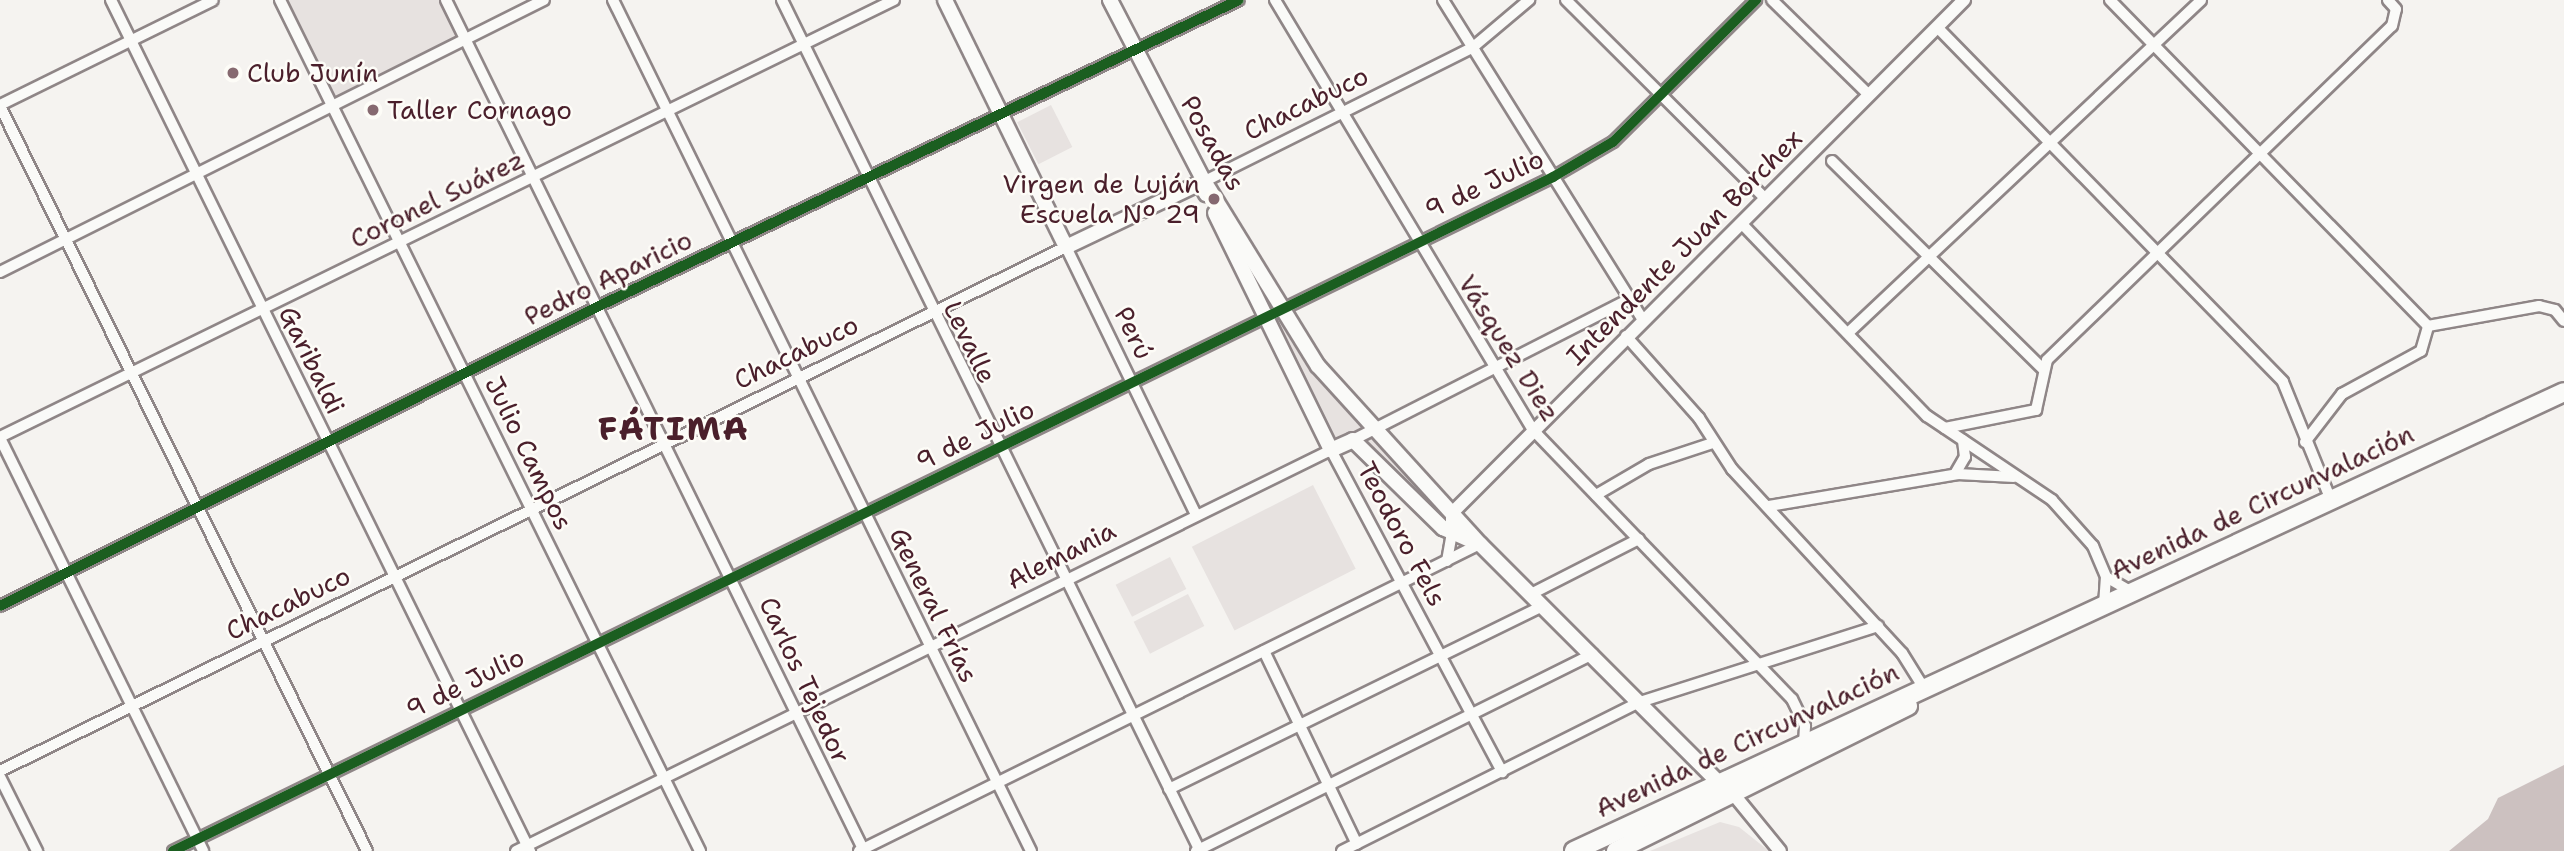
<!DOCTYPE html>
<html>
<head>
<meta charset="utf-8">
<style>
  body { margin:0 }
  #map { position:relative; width:2564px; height:851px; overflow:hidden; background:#f5f3f0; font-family:"Shantell Sans",sans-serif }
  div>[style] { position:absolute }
  .green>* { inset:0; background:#e7e2e0; transform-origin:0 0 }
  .water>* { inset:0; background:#ccc1c0 }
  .roads { filter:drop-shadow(2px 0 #8f8687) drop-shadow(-2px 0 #8f8687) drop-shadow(0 2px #8f8687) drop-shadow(0 -2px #8f8687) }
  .minor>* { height:10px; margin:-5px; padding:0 5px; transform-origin:5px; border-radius:5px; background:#fafaf8 }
  .tertiary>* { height:12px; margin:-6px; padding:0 6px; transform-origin:6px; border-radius:6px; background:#fafaf8 }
  .secondary>* { height:14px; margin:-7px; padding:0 7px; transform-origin:7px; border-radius:7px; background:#fafaf8 }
  .trunk>* { height:18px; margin:-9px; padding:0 9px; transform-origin:9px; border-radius:9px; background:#fafaf8 }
  .cycleway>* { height:10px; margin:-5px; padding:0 5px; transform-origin:5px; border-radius:5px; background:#1b5e20 }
  .dots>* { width:19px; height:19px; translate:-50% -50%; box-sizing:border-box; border:4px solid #fdfcf7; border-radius:50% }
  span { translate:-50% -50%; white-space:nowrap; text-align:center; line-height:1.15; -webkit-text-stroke:5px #fdfcf7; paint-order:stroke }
  .poi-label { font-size:26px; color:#4a1f2b }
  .left { translate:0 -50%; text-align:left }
  .right { translate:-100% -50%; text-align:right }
  .street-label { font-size:26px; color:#4a1f2b }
  .district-label { font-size:33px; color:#4a1f2b; font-weight:700; letter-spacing:2px }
</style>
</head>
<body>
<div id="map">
  <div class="green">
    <i style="clip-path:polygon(287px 0,439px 0,458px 39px,336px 99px)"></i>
    <i style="left:1051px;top:105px;width:47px;height:38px;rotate:63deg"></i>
    <i style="clip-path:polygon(1218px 203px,1318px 366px,1452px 513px,1452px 533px,1353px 440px,1331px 450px)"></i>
    <i style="left:1313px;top:485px;width:94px;height:136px;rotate:63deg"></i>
    <i style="left:1170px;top:557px;width:36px;height:61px;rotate:63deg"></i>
    <i style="left:1188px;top:594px;width:36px;height:61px;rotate:63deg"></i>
    <i style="clip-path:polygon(1720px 822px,1739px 827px,1769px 851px,1650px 851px)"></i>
  </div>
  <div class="water">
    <i style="clip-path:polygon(2564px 765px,2564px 851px,2449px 851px,2488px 819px,2498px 798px)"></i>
  </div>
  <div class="roads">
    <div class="minor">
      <i style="left:111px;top:0;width:949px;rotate:63.79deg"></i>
      <i style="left:280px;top:0;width:949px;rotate:63.73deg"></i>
      <i style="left:446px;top:0;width:948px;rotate:63.84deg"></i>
      <i style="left:613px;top:0;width:948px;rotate:63.84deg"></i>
      <i style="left:782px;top:0;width:948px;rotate:63.84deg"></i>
      <i style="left:1275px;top:0;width:501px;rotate:59.04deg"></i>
      <i style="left:1533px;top:430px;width:373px;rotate:46.1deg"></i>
      <i style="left:1792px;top:699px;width:30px;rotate:64deg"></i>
      <i style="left:1805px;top:726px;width:18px;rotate:93deg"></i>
      <i style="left:1443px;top:0;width:376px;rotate:58deg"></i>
      <i style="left:1566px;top:0;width:282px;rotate:44.9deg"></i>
      <i style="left:1772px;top:0;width:136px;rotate:44.4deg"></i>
      <i style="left:2110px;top:0;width:455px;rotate:45.7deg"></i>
      <i style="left:1938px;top:28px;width:494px;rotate:45.7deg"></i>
      <i style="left:2283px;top:382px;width:125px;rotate:67.9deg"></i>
      <i style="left:0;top:105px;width:237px;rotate:-26.2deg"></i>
      <i style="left:0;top:106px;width:830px;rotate:63.77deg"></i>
      <i style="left:1832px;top:161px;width:295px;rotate:44.6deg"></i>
      <i style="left:1201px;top:183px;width:303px;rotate:-26.5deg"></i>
      <i style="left:1472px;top:48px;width:75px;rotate:-40.1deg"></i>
      <i style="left:1741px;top:223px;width:268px;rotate:46.1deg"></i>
      <i style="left:1927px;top:416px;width:151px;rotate:33.9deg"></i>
      <i style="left:2052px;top:500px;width:62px;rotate:48.3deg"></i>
      <i style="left:2093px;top:546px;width:34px;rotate:67deg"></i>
      <i style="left:2106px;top:577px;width:30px;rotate:30deg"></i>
      <i style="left:0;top:272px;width:608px;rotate:-26.57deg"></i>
      <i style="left:1848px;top:333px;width:485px;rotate:-43.3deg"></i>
      <i style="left:1626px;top:336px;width:110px;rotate:48.3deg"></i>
      <i style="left:1699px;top:418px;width:61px;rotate:57.1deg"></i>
      <i style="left:1732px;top:469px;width:251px;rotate:47.3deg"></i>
      <i style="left:1902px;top:653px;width:39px;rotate:58deg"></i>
      <i style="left:1945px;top:428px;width:93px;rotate:-11.2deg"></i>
      <i style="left:2036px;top:410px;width:51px;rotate:-77.6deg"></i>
      <i style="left:2047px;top:360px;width:480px;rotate:-44.1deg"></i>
      <i style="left:2392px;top:26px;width:17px;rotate:-77deg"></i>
      <i style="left:2396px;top:9px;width:12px;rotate:-132deg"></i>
      <i style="left:0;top:437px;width:995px;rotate:-26.05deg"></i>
      <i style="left:0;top:438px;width:460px;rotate:63.8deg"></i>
      <i style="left:1353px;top:440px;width:306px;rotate:-27deg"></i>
      <i style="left:2305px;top:442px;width:61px;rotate:-52.4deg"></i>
      <i style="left:2342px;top:394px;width:90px;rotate:-28.6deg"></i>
      <i style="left:2421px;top:351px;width:26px;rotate:-74deg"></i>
      <i style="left:2428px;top:326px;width:113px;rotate:-10.2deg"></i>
      <i style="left:2539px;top:306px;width:16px;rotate:14deg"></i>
      <i style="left:2555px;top:310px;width:14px;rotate:51deg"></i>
      <i style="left:1955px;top:474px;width:20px;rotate:-60deg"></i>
      <i style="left:1965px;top:457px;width:17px;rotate:-97deg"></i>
      <i style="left:1596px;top:495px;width:61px;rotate:-30.3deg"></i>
      <i style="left:1649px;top:464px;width:67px;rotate:-18.2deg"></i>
      <i style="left:1769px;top:506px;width:192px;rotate:-9.6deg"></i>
      <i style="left:1958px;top:474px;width:56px;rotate:3.1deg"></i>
      <i style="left:1447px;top:561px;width:28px;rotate:-80deg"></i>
      <i style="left:1531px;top:594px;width:121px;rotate:-27deg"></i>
      <i style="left:2104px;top:605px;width:28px;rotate:-86deg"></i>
      <i style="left:0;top:606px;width:670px;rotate:-26.6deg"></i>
      <i style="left:599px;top:306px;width:709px;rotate:-25.55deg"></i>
      <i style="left:1264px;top:651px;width:214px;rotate:64.3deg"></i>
      <i style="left:0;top:771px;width:1188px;rotate:-26.18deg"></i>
      <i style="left:1066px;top:247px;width:298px;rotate:64.1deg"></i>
      <i style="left:0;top:777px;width:83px;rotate:63.4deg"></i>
      <i style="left:1169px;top:789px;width:416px;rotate:-26.1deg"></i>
      <i style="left:173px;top:851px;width:1536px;rotate:-26.03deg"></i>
      <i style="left:1553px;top:177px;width:69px;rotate:-30.3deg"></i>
      <i style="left:1613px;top:142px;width:202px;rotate:-44.8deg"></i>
      <i style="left:516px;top:851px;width:908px;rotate:-26.2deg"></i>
      <i style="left:1331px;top:450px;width:365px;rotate:62deg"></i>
      <i style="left:859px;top:851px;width:693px;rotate:-26.31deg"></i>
      <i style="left:1196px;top:851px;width:443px;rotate:-26.4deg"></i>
      <i style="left:1342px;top:851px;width:333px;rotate:-26.6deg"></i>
      <i style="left:1640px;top:702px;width:250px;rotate:-17.7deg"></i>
    </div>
    <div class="tertiary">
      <i style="left:1452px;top:522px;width:9px;rotate:-90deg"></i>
      <i style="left:1452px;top:513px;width:725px;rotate:-45.06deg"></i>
      <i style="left:1735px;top:796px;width:71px;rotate:50.7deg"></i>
    </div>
    <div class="secondary">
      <i style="left:945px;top:0;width:275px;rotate:63.9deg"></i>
      <i style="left:1066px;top:247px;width:148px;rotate:-25.5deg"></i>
      <i style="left:1200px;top:183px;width:13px;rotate:61deg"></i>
      <i style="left:1110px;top:0;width:204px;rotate:62.6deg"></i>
      <i style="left:1204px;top:181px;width:217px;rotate:58.4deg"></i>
      <i style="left:1318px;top:366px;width:241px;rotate:47.7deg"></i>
      <i style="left:1480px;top:544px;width:346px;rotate:45deg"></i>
      <i style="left:1215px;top:213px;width:264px;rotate:63.9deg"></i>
      <i style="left:1331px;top:450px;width:24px;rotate:-24deg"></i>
      <i style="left:1353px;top:440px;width:126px;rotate:44.4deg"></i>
      <i style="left:1443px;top:528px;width:37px;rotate:24deg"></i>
    </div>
    <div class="trunk">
      <i style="left:1574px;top:851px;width:1091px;rotate:-24.87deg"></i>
      <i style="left:1616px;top:851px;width:326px;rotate:-26.4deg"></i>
    </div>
  </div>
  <div class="cycleway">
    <i style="left:0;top:606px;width:670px;rotate:-26.6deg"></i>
    <i style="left:599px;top:306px;width:709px;rotate:-25.55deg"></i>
    <i style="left:173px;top:851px;width:1536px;rotate:-26.03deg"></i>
    <i style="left:1553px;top:177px;width:69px;rotate:-30.3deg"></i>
    <i style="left:1613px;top:142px;width:202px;rotate:-44.8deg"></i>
  </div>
  <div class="dots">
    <i style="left:233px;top:73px;background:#866970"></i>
    <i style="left:373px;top:110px;background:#866970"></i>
    <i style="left:1214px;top:199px;background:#866970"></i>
  </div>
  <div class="poi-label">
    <span class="left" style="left:247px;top:73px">Club Junín</span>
    <span class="left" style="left:387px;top:110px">Taller Cornago</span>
    <span class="right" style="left:1200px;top:199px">Virgen de Luján<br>Escuela Nº 29</span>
  </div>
  <div class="street-label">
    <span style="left:1306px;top:103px;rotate:-26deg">Chacabuco</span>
    <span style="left:1213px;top:143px;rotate:61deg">Posadas</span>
    <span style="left:1484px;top:184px;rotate:-25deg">9 de Julio</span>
    <span style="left:437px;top:199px;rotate:-26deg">Coronel Suárez</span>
    <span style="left:1684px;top:247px;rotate:-45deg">Intendente Juan Borchex</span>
    <span style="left:608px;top:278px;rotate:-26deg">Pedro Aparicio</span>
    <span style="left:1134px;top:333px;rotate:64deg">Perú</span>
    <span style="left:970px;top:342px;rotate:64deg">Levalle</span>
    <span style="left:1509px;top:348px;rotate:58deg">Vásquez Diez</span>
    <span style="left:796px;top:352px;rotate:-26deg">Chacabuco</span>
    <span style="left:312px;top:360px;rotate:64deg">Garibaldi</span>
    <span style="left:975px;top:435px;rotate:-26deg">9 de Julio</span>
    <span style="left:529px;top:453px;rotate:64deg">Julio Campos</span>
    <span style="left:2262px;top:502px;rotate:-25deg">Avenida de Circunvalación</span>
    <span style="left:1402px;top:534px;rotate:62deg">Teodoro Fels</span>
    <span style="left:1061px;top:555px;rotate:-27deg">Alemania</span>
    <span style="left:288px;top:603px;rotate:-26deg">Chacabuco</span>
    <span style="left:934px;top:605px;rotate:64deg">General Frías</span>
    <span style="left:805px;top:680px;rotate:65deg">Carlos Tejedor</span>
    <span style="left:465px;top:683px;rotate:-26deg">9 de Julio</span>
    <span style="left:1747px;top:740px;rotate:-25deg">Avenida de Circunvalación</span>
  </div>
  <div class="district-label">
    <span style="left:674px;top:429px">FÁTIMA</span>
  </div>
</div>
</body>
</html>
